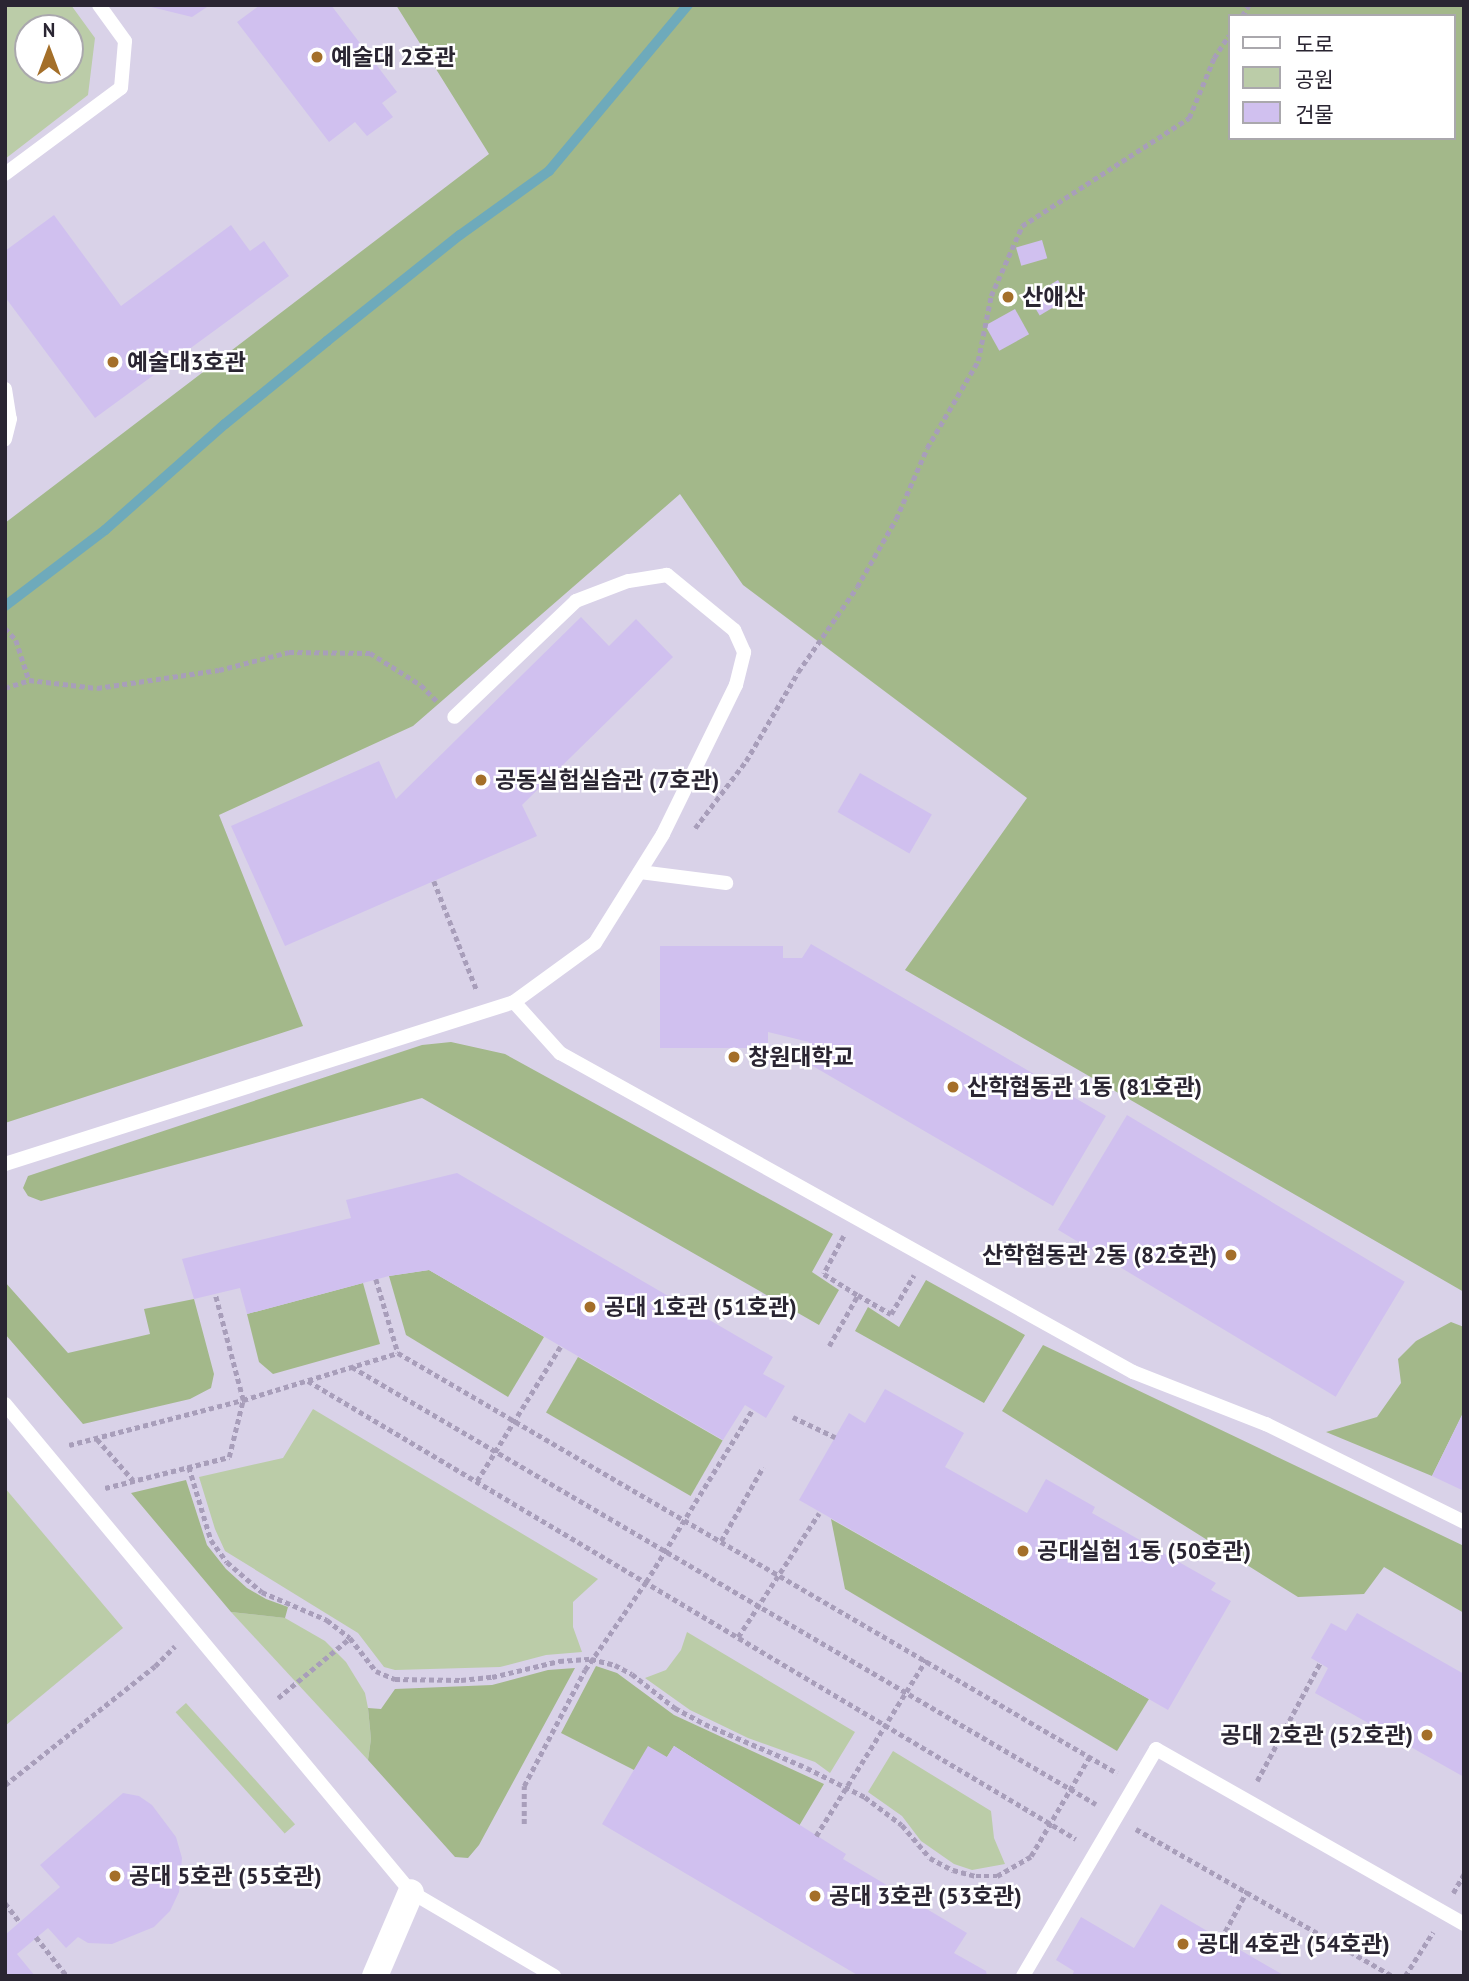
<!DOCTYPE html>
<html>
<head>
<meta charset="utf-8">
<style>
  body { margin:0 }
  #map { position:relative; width:1469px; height:1981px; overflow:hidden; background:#e6d9fc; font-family:"PT Sans","Noto Sans KR",sans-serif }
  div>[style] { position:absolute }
  .education>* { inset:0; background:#d9d2e8 }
  .green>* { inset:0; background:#bbcca8; transform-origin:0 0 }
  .forest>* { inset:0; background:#a3b88a; transform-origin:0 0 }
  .stream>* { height:10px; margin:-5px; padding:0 5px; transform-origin:5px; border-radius:5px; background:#6eaabb }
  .building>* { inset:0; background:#d0c0ef; transform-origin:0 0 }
  .path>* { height:4.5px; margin-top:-2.25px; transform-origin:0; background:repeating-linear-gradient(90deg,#a89eba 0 5px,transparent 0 8.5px) }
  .service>* { height:14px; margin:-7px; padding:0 7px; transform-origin:7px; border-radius:7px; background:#fff }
  .minor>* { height:26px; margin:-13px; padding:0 13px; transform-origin:13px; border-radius:13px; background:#fff }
  .dots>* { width:19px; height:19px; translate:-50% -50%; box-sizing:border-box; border:4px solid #fff; border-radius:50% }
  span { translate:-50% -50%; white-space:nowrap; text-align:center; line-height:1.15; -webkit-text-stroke:5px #fff; paint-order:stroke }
  .poi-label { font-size:23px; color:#2a2532; font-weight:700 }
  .left { translate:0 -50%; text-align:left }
  .right { translate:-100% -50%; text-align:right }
  .frame { position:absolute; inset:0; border:7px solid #2a2532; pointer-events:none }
  .legend { position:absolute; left:1228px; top:14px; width:228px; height:126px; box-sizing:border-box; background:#fff; border:2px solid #aaa8ad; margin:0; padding:9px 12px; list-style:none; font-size:21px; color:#2a2532 }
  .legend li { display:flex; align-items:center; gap:14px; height:35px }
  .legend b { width:35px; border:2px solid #aaa8ad }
  .north { position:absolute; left:14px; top:14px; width:70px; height:70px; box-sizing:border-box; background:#fff; border:2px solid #aaa8ad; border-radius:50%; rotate:0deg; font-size:19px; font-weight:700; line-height:28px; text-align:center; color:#2a2532 }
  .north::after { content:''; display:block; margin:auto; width:24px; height:32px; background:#a46f29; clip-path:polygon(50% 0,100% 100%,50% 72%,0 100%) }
</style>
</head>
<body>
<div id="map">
  <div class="education">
    <i style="clip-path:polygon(evenodd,5px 5px,1464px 5px,1464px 1976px,5px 1976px,5px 5px,1229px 16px,1453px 16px,1453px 138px,1229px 138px,1229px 16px,5px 5px,28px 28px,70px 28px,70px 70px,28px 70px,28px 28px)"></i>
  </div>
  <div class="green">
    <i style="clip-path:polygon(evenodd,5px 5px,71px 5px,95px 38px,88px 95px,5px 159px,5px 5px,70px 28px,70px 70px,28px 70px,28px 28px,70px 28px)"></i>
    <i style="clip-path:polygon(313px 1409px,598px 1579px,573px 1602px,573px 1627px,582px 1652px,546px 1655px,500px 1667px,395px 1670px,384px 1667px,358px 1633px,225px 1551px,215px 1529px,199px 1477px,283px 1458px)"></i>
    <i style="clip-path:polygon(5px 1488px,123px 1628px,5px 1726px)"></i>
    <i style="clip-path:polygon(231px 1612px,285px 1618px,325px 1641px,346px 1662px,365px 1693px,368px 1708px,371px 1739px,368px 1760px)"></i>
    <i style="clip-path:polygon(687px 1632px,855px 1732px,830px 1773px,815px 1762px,748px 1738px,690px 1710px,645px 1678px,666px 1670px,681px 1650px)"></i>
    <i style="left:186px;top:1703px;width:163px;height:14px;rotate:48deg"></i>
    <i style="clip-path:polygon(893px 1751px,991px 1811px,994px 1838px,1005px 1864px,972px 1870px,954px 1864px,921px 1841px,902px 1816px,868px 1792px)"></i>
  </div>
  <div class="forest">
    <i style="clip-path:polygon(evenodd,396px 5px,1464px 5px,1464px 1292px,905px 970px,1027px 798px,743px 585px,680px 494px,413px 726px,219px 815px,303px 1026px,5px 1123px,5px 523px,489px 154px,396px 5px,1229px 16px,1453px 16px,1453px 138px,1229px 138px,1229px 16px)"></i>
    <i style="clip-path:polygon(451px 1042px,505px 1054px,833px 1234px,812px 1272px,839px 1290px,819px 1325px,422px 1098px,41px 1201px,28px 1196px,23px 1188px,28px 1176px,422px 1045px)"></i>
    <i style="clip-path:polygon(429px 1270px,544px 1337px,508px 1397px,406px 1335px,389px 1276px)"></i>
    <i style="clip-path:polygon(926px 1280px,1025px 1335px,984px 1403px,855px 1331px,868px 1307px,899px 1327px)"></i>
    <i style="clip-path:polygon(5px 1282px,68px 1353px,150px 1334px,144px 1309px,194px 1299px,214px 1374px,211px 1388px,190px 1399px,83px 1424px,5px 1334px)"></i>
    <i style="clip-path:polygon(363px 1283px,380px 1344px,273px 1374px,259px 1362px,247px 1314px)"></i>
    <i style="clip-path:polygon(1451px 1322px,1464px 1327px,1464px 1411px,1432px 1476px,1326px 1432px,1377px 1417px,1401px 1383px,1398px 1359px,1416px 1341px)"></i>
    <i style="clip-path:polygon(1043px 1345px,1464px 1546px,1464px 1613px,1384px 1567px,1364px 1594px,1298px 1597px,1002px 1411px)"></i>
    <i style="left:578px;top:1357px;width:167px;height:64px;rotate:30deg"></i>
    <i style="clip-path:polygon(186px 1480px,207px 1545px,226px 1569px,247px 1588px,266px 1599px,288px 1607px,285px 1618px,231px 1612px,131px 1493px)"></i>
    <i style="clip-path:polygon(831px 1519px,1149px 1699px,1117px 1751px,845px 1589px)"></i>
    <i style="clip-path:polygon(596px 1666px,617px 1673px,674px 1715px,824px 1784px,799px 1826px,674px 1746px,667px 1757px,634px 1770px,561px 1733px)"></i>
    <i style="clip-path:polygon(575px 1668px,479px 1845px,468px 1858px,455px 1857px,368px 1760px,371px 1739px,368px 1708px,381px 1709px,395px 1689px,492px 1685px,548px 1670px)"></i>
  </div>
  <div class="stream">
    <i style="left:5px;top:606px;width:126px;rotate:-37.2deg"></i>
    <i style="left:105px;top:530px;width:160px;rotate:-41.5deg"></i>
    <i style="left:225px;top:424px;width:132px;rotate:-39.1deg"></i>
    <i style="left:327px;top:341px;width:170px;rotate:-38.6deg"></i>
    <i style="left:460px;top:235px;width:110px;rotate:-35.7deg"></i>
    <i style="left:549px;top:171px;width:217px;rotate:-50.1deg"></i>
  </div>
  <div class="building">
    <i style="clip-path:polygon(143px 5px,210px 5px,192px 17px)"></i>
    <i style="clip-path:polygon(260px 5px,331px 5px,397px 92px,382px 103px,393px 117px,367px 136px,355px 122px,329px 142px,237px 22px)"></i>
    <i style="clip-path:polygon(54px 215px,121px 306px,231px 225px,250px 251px,264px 241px,289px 276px,95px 418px,5px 297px,5px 251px)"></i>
    <i style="left:1042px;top:240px;width:19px;height:27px;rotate:74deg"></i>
    <i style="left:1058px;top:280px;width:21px;height:34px;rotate:59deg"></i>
    <i style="left:1015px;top:309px;width:29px;height:34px;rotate:61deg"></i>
    <i style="clip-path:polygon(581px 617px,609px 646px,636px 619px,673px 657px,522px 805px,537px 836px,285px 946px,231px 826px,379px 761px,396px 799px)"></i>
    <i style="left:860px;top:773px;width:83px;height:45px;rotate:30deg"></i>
    <i style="clip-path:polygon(811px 944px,1106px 1116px,1053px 1206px,799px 1058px,809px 1042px,768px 1032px,768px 1048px,660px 1048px,660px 946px,783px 946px,783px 958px,802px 958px)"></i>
    <i style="left:1127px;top:1115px;width:324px;height:134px;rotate:31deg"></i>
    <i style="clip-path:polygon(457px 1173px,773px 1357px,763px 1374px,785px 1386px,766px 1418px,745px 1405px,723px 1440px,429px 1270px,389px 1276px,247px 1314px,240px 1288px,194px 1299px,182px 1259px,351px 1218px,346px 1200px)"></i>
    <i style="clip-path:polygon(885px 1389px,964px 1433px,945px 1467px,1027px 1513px,1046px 1479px,1095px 1507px,1092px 1513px,1216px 1583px,1211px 1590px,1231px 1601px,1168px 1710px,799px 1500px,849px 1413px,865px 1423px)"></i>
    <i style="clip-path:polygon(1464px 1411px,1464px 1491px,1432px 1476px)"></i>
    <i style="clip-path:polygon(1357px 1613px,1464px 1674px,1464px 1777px,1315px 1693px,1328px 1668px,1311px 1658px,1331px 1623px,1346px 1631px)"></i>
    <i style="clip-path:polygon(648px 1746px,667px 1757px,674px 1746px,846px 1854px,843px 1859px,967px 1933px,954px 1953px,986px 1971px,987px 1976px,859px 1976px,602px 1824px)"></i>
    <i style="clip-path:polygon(123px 1793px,139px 1796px,152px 1805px,176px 1837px,182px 1858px,179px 1892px,170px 1911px,154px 1927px,112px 1944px,88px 1943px,78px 1937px,66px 1948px,48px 1928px,17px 1954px,35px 1976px,5px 1976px,5px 1935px,60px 1887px,40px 1865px)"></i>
    <i style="clip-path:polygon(1161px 1904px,1221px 1939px,1285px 1976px,1072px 1976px,1074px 1971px,1056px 1960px,1081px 1917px,1134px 1948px)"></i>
  </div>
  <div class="path">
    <i style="left:1242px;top:16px;width:13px;rotate:-58deg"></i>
    <i style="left:5px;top:628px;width:16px;rotate:47deg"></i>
    <i style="left:16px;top:640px;width:42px;rotate:72deg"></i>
    <i style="left:29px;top:680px;width:68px;rotate:6.7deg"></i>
    <i style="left:97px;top:688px;width:123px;rotate:-8.4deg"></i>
    <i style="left:219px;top:670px;width:72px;rotate:-14.4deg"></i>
    <i style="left:289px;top:652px;width:81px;rotate:0.7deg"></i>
    <i style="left:370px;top:653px;width:60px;rotate:32.1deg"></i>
    <i style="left:421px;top:685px;width:24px;rotate:45deg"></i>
    <i style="left:5px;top:688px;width:25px;rotate:-18deg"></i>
    <i style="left:695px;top:828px;width:84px;rotate:-52.7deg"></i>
    <i style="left:746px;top:761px;width:103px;rotate:-59.7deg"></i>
    <i style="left:798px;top:672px;width:103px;rotate:-55.2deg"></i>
    <i style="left:857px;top:587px;width:78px;rotate:-60.2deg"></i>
    <i style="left:896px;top:519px;width:77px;rotate:-66.4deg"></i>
    <i style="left:927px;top:448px;width:101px;rotate:-59.6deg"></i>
    <i style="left:978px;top:361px;width:66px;rotate:-78.7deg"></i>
    <i style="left:991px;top:296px;width:77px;rotate:-66.1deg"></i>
    <i style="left:1022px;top:226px;width:199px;rotate:-32.9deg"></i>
    <i style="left:1189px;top:118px;width:65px;rotate:-67.4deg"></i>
    <i style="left:1214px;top:58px;width:27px;rotate:-57deg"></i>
    <i style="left:434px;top:881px;width:118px;rotate:68.6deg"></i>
    <i style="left:844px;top:1236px;width:43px;rotate:117.8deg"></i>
    <i style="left:824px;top:1274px;width:40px;rotate:32deg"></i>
    <i style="left:376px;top:1279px;width:77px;rotate:73.4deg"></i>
    <i style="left:829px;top:1346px;width:59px;rotate:-60.4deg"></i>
    <i style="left:858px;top:1295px;width:38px;rotate:30deg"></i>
    <i style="left:891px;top:1314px;width:45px;rotate:-59.5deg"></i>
    <i style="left:352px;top:1367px;width:863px;rotate:30.43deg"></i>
    <i style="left:308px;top:1381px;width:894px;rotate:30.81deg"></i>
    <i style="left:793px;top:1417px;width:47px;rotate:25.5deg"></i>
    <i style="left:97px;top:1439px;width:55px;rotate:48.7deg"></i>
    <i style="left:69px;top:1445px;width:180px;rotate:-14.5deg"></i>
    <i style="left:243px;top:1400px;width:162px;rotate:-16.9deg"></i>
    <i style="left:398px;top:1353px;width:833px;rotate:30.29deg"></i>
    <i style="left:189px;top:1467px;width:76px;rotate:73.2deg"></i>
    <i style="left:211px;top:1540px;width:27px;rotate:54deg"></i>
    <i style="left:227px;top:1562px;width:46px;rotate:40.6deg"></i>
    <i style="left:262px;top:1592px;width:71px;rotate:23.3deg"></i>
    <i style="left:327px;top:1620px;width:29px;rotate:38deg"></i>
    <i style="left:350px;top:1638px;width:42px;rotate:51.8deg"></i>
    <i style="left:376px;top:1671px;width:21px;rotate:23deg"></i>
    <i style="left:395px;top:1679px;width:66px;rotate:0.9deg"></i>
    <i style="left:461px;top:1680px;width:31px;rotate:-6deg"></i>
    <i style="left:492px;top:1677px;width:69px;rotate:-13.4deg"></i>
    <i style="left:559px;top:1661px;width:32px;rotate:-4deg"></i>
    <i style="left:591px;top:1659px;width:25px;rotate:14deg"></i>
    <i style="left:615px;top:1665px;width:19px;rotate:28deg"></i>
    <i style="left:632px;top:1674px;width:55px;rotate:38.3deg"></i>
    <i style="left:675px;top:1708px;width:34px;rotate:28deg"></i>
    <i style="left:705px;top:1724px;width:111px;rotate:23.3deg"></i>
    <i style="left:807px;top:1768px;width:65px;rotate:26.6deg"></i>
    <i style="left:865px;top:1797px;width:46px;rotate:37.1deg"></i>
    <i style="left:902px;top:1825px;width:43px;rotate:49.7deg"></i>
    <i style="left:930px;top:1858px;width:26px;rotate:28deg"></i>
    <i style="left:953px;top:1870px;width:24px;rotate:15deg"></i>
    <i style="left:976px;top:1876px;width:21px"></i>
    <i style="left:997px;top:1876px;width:39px;rotate:-30deg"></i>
    <i style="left:1031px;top:1856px;width:116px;rotate:-59.5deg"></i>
    <i style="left:477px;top:1481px;width:158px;rotate:-58.2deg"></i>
    <i style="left:105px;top:1488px;width:128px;rotate:-14deg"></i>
    <i style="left:229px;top:1457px;width:59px;rotate:-76.2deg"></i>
    <i style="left:243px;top:1400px;width:110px;rotate:-104.8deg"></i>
    <i style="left:721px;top:1541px;width:85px;rotate:-60.4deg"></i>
    <i style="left:738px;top:1637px;width:148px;rotate:-56.8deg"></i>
    <i style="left:278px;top:1698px;width:94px;rotate:-39.8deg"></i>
    <i style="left:1257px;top:1781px;width:134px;rotate:-61.9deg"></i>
    <i style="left:5px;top:1785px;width:191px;rotate:-38.4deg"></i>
    <i style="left:155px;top:1666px;width:28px;rotate:-45deg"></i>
    <i style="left:524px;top:1824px;width:38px;rotate:-90deg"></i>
    <i style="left:524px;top:1786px;width:131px;rotate:-62.3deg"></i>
    <i style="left:585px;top:1670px;width:107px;rotate:-55.3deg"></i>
    <i style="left:646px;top:1582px;width:203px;rotate:-58.3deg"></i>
    <i style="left:1136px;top:1829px;width:296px;rotate:29.8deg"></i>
    <i style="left:816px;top:1836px;width:208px;rotate:-58deg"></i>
    <i style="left:1453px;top:1893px;width:22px;rotate:-60deg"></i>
    <i style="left:5px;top:1903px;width:23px;rotate:52deg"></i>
    <i style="left:36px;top:1937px;width:50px;rotate:51.5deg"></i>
    <i style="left:1221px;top:1939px;width:55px;rotate:-61.6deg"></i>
    <i style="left:1405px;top:1976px;width:52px;rotate:-57.5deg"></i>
  </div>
  <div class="service">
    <i style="left:5px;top:174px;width:144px;rotate:-36.6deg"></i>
    <i style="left:121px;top:88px;width:47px;rotate:-85.1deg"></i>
    <i style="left:125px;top:41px;width:44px;rotate:-125.8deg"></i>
    <i style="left:5px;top:389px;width:30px;rotate:81deg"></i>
    <i style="left:10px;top:419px;width:21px;rotate:104deg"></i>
    <i style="left:640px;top:872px;width:87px;rotate:7.3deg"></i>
    <i style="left:514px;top:1002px;width:69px;rotate:48deg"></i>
    <i style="left:560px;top:1053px;width:656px;rotate:29.11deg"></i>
    <i style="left:1133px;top:1372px;width:143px;rotate:21.4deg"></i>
    <i style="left:1266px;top:1424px;width:221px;rotate:26.3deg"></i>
    <i style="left:5px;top:1164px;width:534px;rotate:-17.65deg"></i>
    <i style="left:514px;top:1002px;width:100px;rotate:-36.1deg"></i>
    <i style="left:595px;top:943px;width:128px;rotate:-58deg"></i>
    <i style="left:663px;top:834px;width:166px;rotate:-63.9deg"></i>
    <i style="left:736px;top:685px;width:34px;rotate:-76deg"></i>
    <i style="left:744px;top:652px;width:24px;rotate:-114deg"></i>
    <i style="left:734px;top:630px;width:87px;rotate:-140.6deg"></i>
    <i style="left:667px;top:575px;width:39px;rotate:171deg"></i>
    <i style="left:628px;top:581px;width:56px;rotate:159deg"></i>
    <i style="left:576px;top:601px;width:168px;rotate:136.4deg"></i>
    <i style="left:5px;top:1404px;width:635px;rotate:50.24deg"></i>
    <i style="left:411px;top:1892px;width:166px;rotate:30.4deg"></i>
    <i style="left:1023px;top:1976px;width:263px;rotate:-59.6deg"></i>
    <i style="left:1156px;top:1749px;width:354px;rotate:29.6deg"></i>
  </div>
  <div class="minor">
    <i style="left:375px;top:1976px;width:91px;rotate:-66.8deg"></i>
  </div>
  <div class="dots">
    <i style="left:317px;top:57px;background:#a46f29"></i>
    <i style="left:1008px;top:297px;background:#a46f29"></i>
    <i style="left:113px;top:362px;background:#a46f29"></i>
    <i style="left:481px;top:780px;background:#a46f29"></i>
    <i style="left:734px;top:1057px;background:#a46f29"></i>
    <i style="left:953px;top:1087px;background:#a46f29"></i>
    <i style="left:1231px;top:1255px;background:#a46f29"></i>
    <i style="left:590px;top:1307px;background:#a46f29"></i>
    <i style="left:1023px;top:1551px;background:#a46f29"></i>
    <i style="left:1427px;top:1735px;background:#a46f29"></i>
    <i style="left:115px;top:1876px;background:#a46f29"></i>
    <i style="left:815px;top:1896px;background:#a46f29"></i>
    <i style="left:1183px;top:1944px;background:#a46f29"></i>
  </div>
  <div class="poi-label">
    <span class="left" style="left:331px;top:57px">예술대 2호관</span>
    <span class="left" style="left:1022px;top:297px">산애산</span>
    <span class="left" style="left:127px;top:362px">예술대3호관</span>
    <span class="left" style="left:495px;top:780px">공동실험실습관 (7호관)</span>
    <span class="left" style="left:748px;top:1057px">창원대학교</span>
    <span class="left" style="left:967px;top:1087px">산학협동관 1동 (81호관)</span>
    <span class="right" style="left:1217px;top:1255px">산학협동관 2동 (82호관)</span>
    <span class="left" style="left:604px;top:1307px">공대 1호관 (51호관)</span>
    <span class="left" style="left:1037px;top:1551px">공대실험 1동 (50호관)</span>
    <span class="right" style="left:1413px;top:1735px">공대 2호관 (52호관)</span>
    <span class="left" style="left:129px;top:1876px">공대 5호관 (55호관)</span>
    <span class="left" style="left:829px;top:1896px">공대 3호관 (53호관)</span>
    <span class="left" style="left:1197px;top:1944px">공대 4호관 (54호관)</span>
  </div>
  <div class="frame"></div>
  <ul class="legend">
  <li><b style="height:9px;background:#fff"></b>도로</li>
  <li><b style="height:19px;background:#bbcca8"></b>공원</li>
  <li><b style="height:19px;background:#d0c0ef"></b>건물</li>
  </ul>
  <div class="north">N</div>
</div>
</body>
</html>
